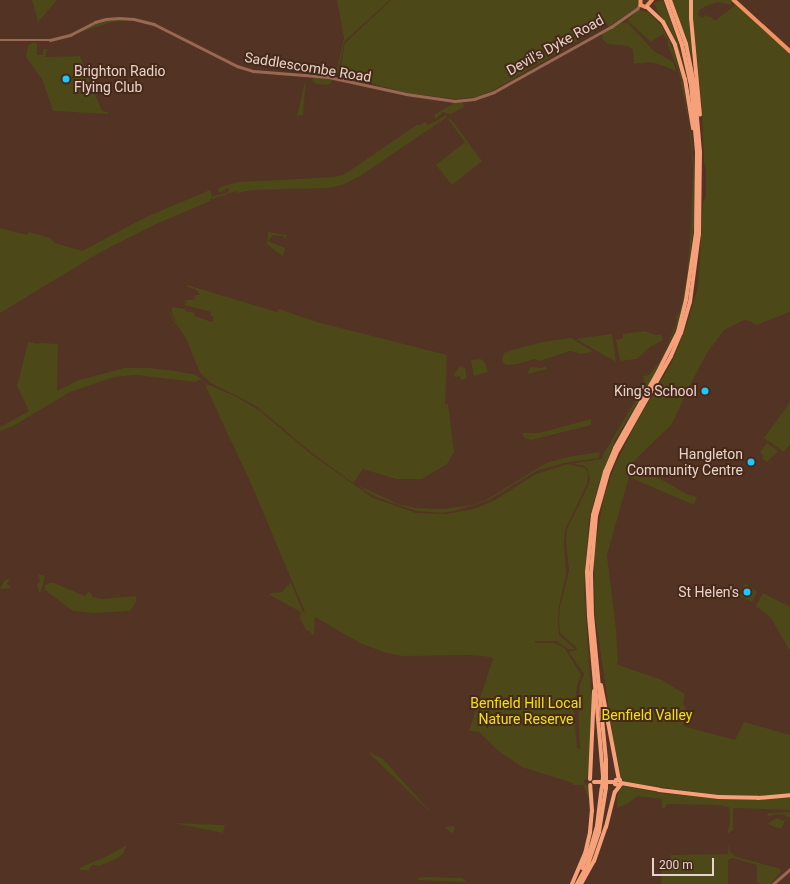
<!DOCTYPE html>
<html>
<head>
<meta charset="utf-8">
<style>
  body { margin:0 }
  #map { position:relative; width:790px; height:884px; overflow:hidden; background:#523324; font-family:Roboto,sans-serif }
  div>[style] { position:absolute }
  .green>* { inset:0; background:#4c4817 }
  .tertiary>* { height:2.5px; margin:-1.25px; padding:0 1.25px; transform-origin:1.25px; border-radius:1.25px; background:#996852 }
  .primary>* { height:3.5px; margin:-1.75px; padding:0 1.75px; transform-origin:1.75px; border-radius:1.75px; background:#f49162 }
  .trunk>* { height:4px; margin:-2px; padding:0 2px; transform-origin:2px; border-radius:2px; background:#f6a179 }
  .trunk-bridge>* { height:4px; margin:-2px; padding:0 2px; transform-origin:2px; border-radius:2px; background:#f6a179 }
  .dots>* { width:11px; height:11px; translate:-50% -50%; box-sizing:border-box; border:2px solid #47291a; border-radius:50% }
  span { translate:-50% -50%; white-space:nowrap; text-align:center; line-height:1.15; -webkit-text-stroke:4px #47291a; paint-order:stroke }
  .street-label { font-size:14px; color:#e8d3ca }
  .poi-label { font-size:14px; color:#e8d3ca }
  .left { translate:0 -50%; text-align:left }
  .right { translate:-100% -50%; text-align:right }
  .park-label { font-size:14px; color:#f0e30c }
  .scale { position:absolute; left:652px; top:858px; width:62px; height:18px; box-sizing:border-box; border:2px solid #e8d3ca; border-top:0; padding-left:5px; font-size:12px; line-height:14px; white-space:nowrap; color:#e8d3ca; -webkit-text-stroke:3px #47291a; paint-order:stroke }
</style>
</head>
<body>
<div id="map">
  <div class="green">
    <i style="clip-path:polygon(32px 0,57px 0,38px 22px)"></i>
    <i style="clip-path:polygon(337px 0,390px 0,344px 42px,338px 73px,336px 73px,344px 38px)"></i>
    <i style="clip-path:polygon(391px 0,639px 0,637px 7px,610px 26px,608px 26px,607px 24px,492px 91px,475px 97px,455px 99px,408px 93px,339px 75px,345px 43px)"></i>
    <i style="clip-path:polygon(663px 0,678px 41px,690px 93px,677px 46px,669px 27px,658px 12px,654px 3px)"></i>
    <i style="clip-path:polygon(672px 0,689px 0,689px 23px,693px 59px)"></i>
    <i style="clip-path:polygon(693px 0,733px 0,731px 5px,717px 2px,708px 5px,699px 10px,698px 15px,703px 18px,704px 15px,711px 17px,715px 21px,736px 4px,790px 54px,790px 312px,756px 325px,750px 321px,744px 320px,724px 330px,707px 353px,688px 389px,672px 424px,632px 463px,687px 494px,697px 497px,694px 505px,629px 477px,607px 555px,616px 629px,618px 662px,616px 664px,662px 680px,685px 694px,683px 702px,687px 711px,683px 726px,735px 740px,744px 722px,790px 735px,790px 794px,756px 796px,718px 795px,625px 782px,621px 777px,614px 744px,595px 614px,594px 553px,604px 496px,615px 465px,636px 423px,672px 362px,687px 324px,698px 287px,703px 203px,706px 196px,706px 169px,704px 162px,702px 109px,693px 17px)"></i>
    <i style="clip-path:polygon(638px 10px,648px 12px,662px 26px,674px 51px,684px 87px,692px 143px,695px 183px,694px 224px,686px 291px,678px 323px,658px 369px,615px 440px,599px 483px,589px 519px,584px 586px,592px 708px,588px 774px,587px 779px,583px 781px,589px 788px,589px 799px,583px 785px,573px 785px,573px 783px,522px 767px,496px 749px,479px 732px,469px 731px,493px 659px,491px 657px,470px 655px,403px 656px,386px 653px,360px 643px,315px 617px,314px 634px,312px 635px,310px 631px,306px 630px,300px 618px,301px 612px,268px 594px,282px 592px,291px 582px,303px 612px,305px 612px,253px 488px,206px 387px,206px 384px,235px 396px,260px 411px,311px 454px,373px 498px,416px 513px,446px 514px,474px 509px,495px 500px,536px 474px,568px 464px,585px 468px,588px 472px,587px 484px,565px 530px,564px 543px,566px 575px,559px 606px,558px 622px,559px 635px,575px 649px,568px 649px,557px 641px,535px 641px,535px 643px,553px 643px,564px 647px,581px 675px,577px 686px,574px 712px,577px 748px,580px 749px,578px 705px,580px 685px,584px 674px,569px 652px,577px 650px,576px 647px,560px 633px,559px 622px,560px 606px,569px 571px,566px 542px,567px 529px,588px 486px,590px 478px,587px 468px,582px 465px,570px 464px,602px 459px,604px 453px,645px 384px,643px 376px,649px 375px,662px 358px,676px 324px,677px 319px,675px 317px,679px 314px,683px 298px,687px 276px,691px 225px,693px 171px,689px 124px,679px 72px,668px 46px,668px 41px,663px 34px,651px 42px,627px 20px)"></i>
    <i style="clip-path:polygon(112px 20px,133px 20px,112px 22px,78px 33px,96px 24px)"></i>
    <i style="clip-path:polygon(622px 23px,628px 23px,654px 51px,673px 62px,676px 70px,673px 70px,664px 66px,649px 62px,634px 64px,633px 50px,628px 46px,607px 44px,602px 38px,603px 33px)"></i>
    <i style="clip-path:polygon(31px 43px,37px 43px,37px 55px,43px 55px,43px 49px,47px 49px,45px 57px,80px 56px,102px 111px,108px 112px,109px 114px,53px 111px,43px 81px,26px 57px,28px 45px,30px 45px)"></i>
    <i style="clip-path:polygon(314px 77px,333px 79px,333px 80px,329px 85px,317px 84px,312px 81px)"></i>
    <i style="clip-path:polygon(306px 78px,303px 115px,297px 116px)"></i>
    <i style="clip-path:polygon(456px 102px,463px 102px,464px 107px,451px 114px,443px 112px,435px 119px,434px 115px)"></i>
    <i style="clip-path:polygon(446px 114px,447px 117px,360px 176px,345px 184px,330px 188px,253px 190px,237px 193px,236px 191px,212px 199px,212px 197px,229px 192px,228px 188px,219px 193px,218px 188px,237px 182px,335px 177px,345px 174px,418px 124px,419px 126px,425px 122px,428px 125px,445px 116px)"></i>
    <i style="clip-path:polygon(450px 118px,482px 161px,452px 185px,436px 165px,465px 142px,448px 119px)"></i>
    <i style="clip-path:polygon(210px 190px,212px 196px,210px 201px,154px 225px,99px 253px,0 313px,0 228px,27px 235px,29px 232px,50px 238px,55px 243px,82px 251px,146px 217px)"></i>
    <i style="clip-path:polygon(268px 232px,286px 235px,286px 239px,283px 236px,273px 235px,268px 241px,285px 248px,283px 257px,267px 244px)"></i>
    <i style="clip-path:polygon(187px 285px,277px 312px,279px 309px,317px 322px,447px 355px,445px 404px,448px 404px,454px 452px,447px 464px,422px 479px,396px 479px,363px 469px,353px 483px,312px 453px,256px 406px,211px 383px,200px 373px,185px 336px,174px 322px,166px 305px,180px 329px,172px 313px,172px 307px,185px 309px,185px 311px,195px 313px,194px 316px,212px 322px,214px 317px,210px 315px,211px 312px,185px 305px,187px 300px,194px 300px,195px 295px,199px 295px,199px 293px,195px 289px,187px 287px)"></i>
    <i style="clip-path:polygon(645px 331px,656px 335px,661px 334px,663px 340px,650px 347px,637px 359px,620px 361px,616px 340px,623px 338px,623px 334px)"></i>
    <i style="clip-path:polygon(612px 334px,616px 362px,576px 339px)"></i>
    <i style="clip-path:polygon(571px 338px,591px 350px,592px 352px,581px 354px,570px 351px,540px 361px,534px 359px,518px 364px,507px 365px,503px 363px,502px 358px,504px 353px,512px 350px,542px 342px)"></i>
    <i style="clip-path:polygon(28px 342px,38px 344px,40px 343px,58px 344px,57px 391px,79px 380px,124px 368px,150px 368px,175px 371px,193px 374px,202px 379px,195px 382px,136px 375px,114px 377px,70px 392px,13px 426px,0 431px,0 427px,29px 411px,17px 386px)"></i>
    <i style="clip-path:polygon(481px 359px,485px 363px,488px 372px,474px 376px,471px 360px)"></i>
    <i style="clip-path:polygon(460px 366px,465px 368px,467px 378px,461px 380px,460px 376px,455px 377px,454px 374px)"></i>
    <i style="clip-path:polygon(546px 366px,547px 369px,527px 374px,530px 367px,541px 368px)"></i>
    <i style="clip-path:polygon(790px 402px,790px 444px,784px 452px,764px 438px)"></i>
    <i style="clip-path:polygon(591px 419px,591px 425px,531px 440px,524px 438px,522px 433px,539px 433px)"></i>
    <i style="clip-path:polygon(767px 443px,778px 451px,767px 462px,763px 459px,763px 455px,760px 452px)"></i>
    <i style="clip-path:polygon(600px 452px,599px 458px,569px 462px,538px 470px,489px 500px,455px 511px,442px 513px,416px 511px,376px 497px,355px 484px,398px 504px,416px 508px,444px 509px,471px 505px,486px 500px,546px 463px,568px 457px)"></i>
    <i style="clip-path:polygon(38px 574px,45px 576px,40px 595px,37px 584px,40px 582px)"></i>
    <i style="clip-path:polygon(10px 578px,7px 584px,11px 588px,0 589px,4px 581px)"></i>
    <i style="clip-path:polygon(50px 583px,54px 583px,85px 596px,88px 592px,91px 593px,93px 597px,101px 599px,136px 596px,136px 602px,130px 611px,95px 613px,73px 611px,45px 590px,45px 585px)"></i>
    <i style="clip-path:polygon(745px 583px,757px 592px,752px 602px,740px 596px)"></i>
    <i style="clip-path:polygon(763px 593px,790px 607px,790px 651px,771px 618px,756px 606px)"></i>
    <i style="clip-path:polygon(369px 752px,383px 759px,434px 816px,371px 755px)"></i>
    <i style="clip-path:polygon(624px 786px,660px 793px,720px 799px,755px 799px,790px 796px,790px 810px,733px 808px,733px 830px,729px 833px,727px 833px,730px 823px,729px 807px,717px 805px,667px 804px,664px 809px,661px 807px,662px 799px,638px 796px,627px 804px,617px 808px,617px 797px,619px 790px)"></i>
    <i style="clip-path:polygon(790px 812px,790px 818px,785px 815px,775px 814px,767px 817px,768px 813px)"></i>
    <i style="clip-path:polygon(776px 818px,785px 821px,781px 829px,767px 824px)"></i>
    <i style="clip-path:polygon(174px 823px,197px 824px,225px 825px,223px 833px)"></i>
    <i style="clip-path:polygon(454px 826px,455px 829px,452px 834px,460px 843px,445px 827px)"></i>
    <i style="clip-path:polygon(729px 840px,730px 851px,736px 857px,778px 868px,781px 870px,780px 873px,771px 884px,761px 884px,757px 883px,757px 865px,733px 858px,728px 860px,728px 884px,661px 884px,662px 868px,671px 868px,671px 855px,728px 854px)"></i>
    <i style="clip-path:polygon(127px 845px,123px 854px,116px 859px,99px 866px,92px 865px,89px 870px,81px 870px,79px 868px,105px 857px)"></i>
    <i style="clip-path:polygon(426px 877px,461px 878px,465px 880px,465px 882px,460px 882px,419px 880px,417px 878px)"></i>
  </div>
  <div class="tertiary">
    <i style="left:0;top:40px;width:50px"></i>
    <i style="left:50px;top:40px;width:21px;rotate:-14deg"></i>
    <i style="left:70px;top:35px;width:28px;rotate:-27deg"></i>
    <i style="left:95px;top:22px;width:11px;rotate:-15deg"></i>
    <i style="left:106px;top:19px;width:13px;rotate:-4deg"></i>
    <i style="left:119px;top:18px;width:15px;rotate:4deg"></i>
    <i style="left:134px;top:19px;width:21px;rotate:14deg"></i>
    <i style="left:154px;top:24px;width:93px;rotate:26.8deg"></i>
    <i style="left:237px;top:66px;width:17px;rotate:17deg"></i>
    <i style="left:253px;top:71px;width:76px;rotate:4.5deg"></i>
    <i style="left:329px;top:77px;width:79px;rotate:12.4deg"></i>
    <i style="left:406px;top:94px;width:49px;rotate:8.1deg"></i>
    <i style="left:455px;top:101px;width:19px;rotate:-6deg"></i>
    <i style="left:474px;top:99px;width:21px;rotate:-19deg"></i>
    <i style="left:494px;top:92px;width:134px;rotate:-29.1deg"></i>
    <i style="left:611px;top:27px;width:32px;rotate:-35deg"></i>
    <i style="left:637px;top:9px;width:6px;rotate:-59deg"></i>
    <i style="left:773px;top:884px;width:23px;rotate:-41deg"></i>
  </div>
  <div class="primary">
    <i style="left:641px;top:0;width:5px;rotate:90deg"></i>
    <i style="left:641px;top:5px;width:5px;rotate:22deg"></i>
    <i style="left:646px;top:7px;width:9px;rotate:-49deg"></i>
    <i style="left:734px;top:0;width:76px;rotate:42.3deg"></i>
  </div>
  <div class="trunk">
    <i style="left:691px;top:0;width:18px;rotate:90deg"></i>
    <i style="left:691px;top:18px;width:97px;rotate:84.7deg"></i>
    <i style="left:647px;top:7px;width:22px;rotate:43deg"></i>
    <i style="left:663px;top:22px;width:26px;rotate:62deg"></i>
    <i style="left:675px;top:45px;width:35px;rotate:74deg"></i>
    <i style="left:685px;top:79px;width:50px;rotate:80.7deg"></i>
    <i style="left:601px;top:685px;width:97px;rotate:79.3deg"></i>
    <i style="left:603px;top:776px;width:162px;rotate:-95deg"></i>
    <i style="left:589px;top:615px;width:43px;rotate:-92.7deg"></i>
    <i style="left:587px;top:572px;width:57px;rotate:-84deg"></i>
    <i style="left:593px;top:515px;width:45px;rotate:-74.4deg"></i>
    <i style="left:605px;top:472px;width:26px;rotate:-67deg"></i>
    <i style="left:615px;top:448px;width:87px;rotate:-60.5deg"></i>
    <i style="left:658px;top:372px;width:45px;rotate:-63.4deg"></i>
    <i style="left:678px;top:332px;width:33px;rotate:-76deg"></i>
    <i style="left:686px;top:300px;width:68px;rotate:-81.5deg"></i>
    <i style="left:696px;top:233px;width:81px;rotate:-89.3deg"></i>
    <i style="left:697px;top:152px;width:67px;rotate:-95.1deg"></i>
    <i style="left:691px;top:85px;width:41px;rotate:-102.7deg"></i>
    <i style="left:682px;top:45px;width:48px;rotate:-109.6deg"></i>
    <i style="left:606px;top:776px;width:16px;rotate:-90deg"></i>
    <i style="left:606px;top:760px;width:146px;rotate:-95.5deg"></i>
    <i style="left:592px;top:615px;width:42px;rotate:-91.4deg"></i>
    <i style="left:591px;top:573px;width:57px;rotate:-85deg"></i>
    <i style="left:596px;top:516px;width:45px;rotate:-74.4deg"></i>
    <i style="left:608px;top:473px;width:25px;rotate:-67deg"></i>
    <i style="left:618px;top:450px;width:108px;rotate:-60.6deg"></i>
    <i style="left:671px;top:356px;width:25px;rotate:-67deg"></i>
    <i style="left:681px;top:333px;width:32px;rotate:-74deg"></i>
    <i style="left:690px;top:302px;width:69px;rotate:-82.5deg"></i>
    <i style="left:699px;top:234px;width:82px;rotate:-89.3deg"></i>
    <i style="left:700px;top:152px;width:68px;rotate:-95deg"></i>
    <i style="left:694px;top:84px;width:41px;rotate:-101.3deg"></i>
    <i style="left:686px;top:44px;width:47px;rotate:-110deg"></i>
    <i style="left:590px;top:779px;width:88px;rotate:-87.4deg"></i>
    <i style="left:594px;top:782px;width:21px"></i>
    <i style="left:621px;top:783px;width:39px;rotate:10deg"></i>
    <i style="left:659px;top:790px;width:60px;rotate:6.7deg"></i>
    <i style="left:719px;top:797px;width:39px;rotate:1deg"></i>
    <i style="left:758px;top:798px;width:32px;rotate:-5deg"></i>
    <i style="left:582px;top:868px;width:23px;rotate:-67deg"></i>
    <i style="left:591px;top:847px;width:22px;rotate:-74deg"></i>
    <i style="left:597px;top:826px;width:38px;rotate:-83deg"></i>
    <i style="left:572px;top:884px;width:33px;rotate:-67deg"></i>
    <i style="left:585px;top:854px;width:23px;rotate:-77deg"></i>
    <i style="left:590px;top:832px;width:21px;rotate:-85deg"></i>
    <i style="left:592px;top:811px;width:26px;rotate:-94deg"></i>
    <i style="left:577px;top:884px;width:23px;rotate:-61deg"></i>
    <i style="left:588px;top:864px;width:34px;rotate:-71deg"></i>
    <i style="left:599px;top:832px;width:45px;rotate:-81deg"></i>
    <i style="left:581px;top:884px;width:26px;rotate:-61deg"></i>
    <i style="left:594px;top:861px;width:36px;rotate:-71deg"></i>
    <i style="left:606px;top:827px;width:36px;rotate:-76deg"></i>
    <i style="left:615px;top:792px;width:10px;rotate:-53deg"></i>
    <i style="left:621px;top:784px;width:4px;rotate:-104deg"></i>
    <i style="left:620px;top:780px;width:4px;rotate:180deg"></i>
    <i style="left:616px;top:780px;width:4px;rotate:104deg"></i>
    <i style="left:615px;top:784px;width:4px;rotate:14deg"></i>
  </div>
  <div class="trunk-bridge">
    <i style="left:602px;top:788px;width:12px;rotate:-85deg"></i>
    <i style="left:606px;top:788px;width:12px;rotate:-90deg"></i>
  </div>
  <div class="dots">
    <i style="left:66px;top:79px;background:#1dc9fc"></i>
    <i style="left:705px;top:391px;background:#1dc9fc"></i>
    <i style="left:751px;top:462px;background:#1dc9fc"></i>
    <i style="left:747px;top:592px;background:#1dc9fc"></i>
  </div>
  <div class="street-label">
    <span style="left:555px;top:45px;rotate:-29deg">Devil's Dyke Road</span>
    <span style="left:308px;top:67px;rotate:9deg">Saddlescombe Road</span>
  </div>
  <div class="poi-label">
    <span class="left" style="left:74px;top:79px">Brighton Radio<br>Flying Club</span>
    <span class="right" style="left:697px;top:391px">King's School</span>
    <span class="right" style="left:743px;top:462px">Hangleton<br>Community Centre</span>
    <span class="right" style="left:739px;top:592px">St Helen's</span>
  </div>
  <div class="park-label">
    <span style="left:526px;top:711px">Benfield Hill Local<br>Nature Reserve</span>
    <span style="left:647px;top:715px">Benfield Valley</span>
  </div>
  <div class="scale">200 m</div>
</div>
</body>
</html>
